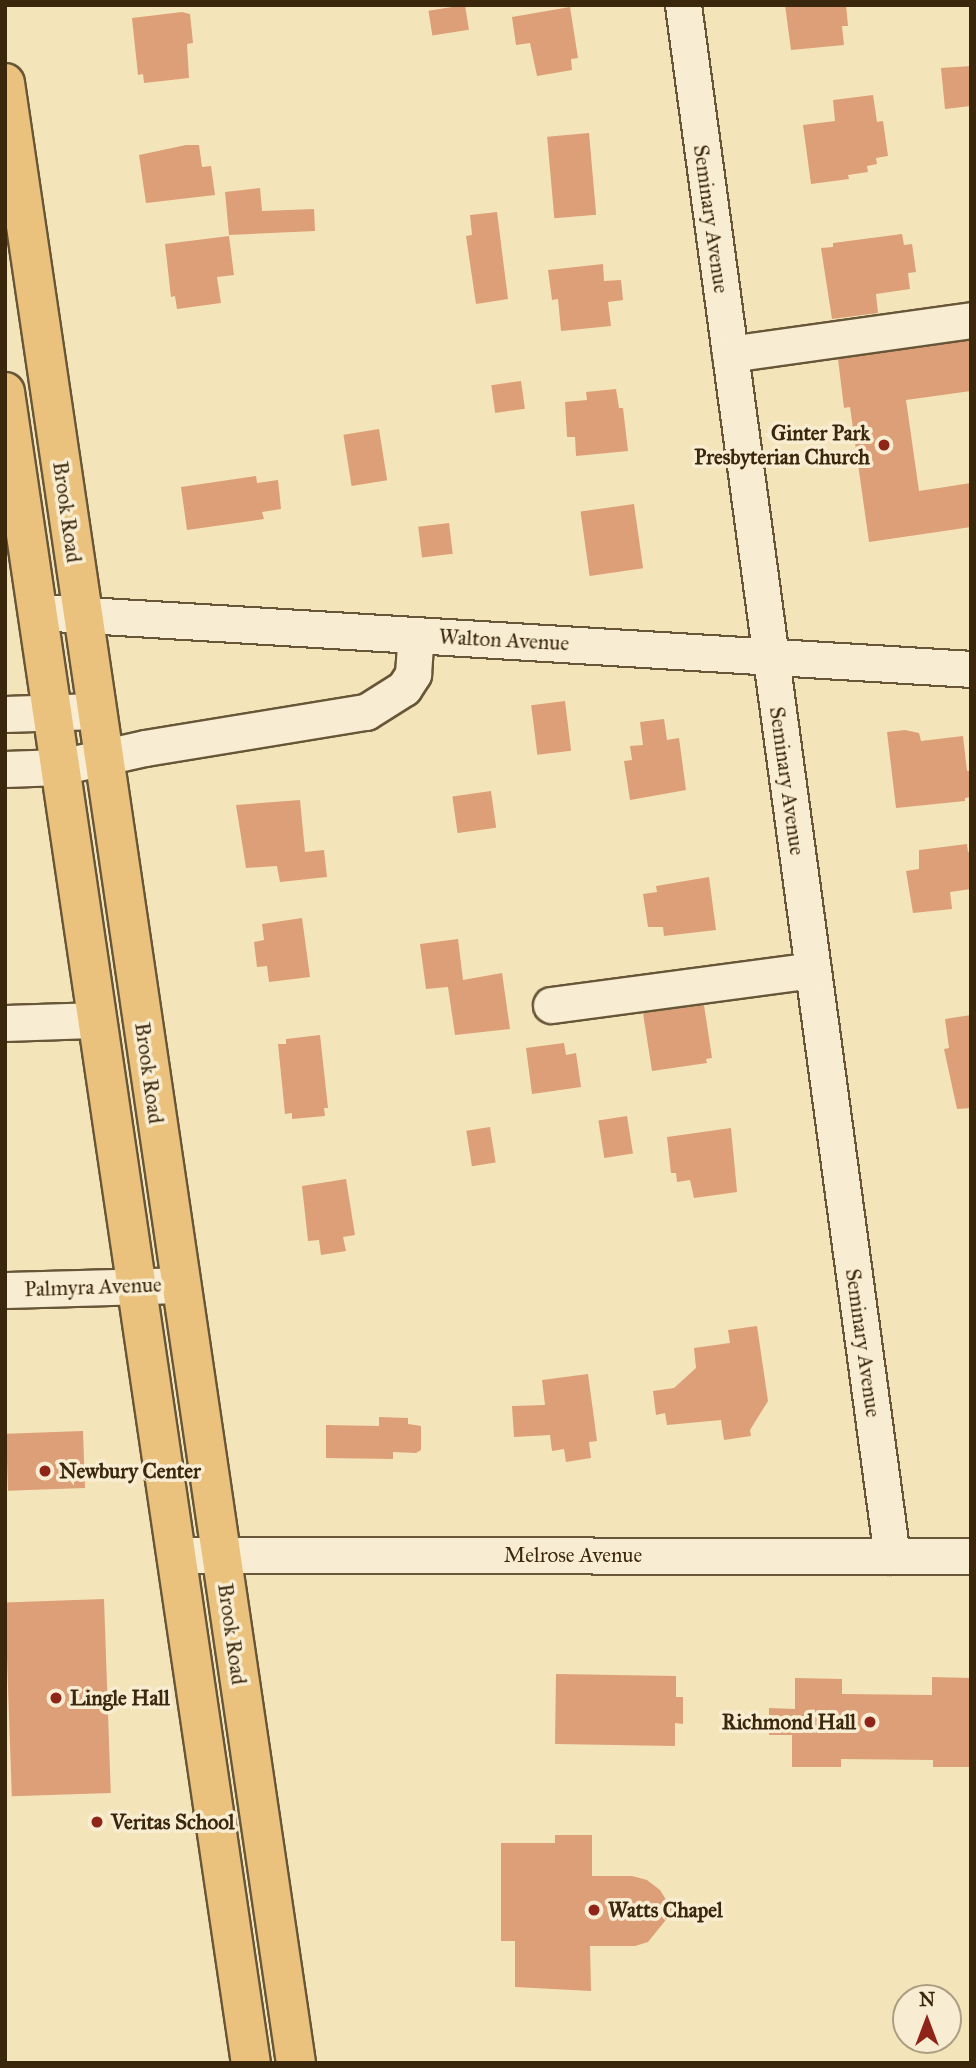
<!DOCTYPE html>
<html>
<head>
<meta charset="utf-8">
<style>
  body { margin:0 }
  #map { position:relative; width:976px; height:2068px; overflow:hidden; background:#f4e4ba; font-family:"IM FELL Great Primer",serif }
  div>[style] { position:absolute }
  .building>* { inset:0; background:#dd9f77; transform-origin:0 0 }
  .roads { filter:drop-shadow(2px 0 #685638) drop-shadow(-2px 0 #685638) drop-shadow(0 2px #685638) drop-shadow(0 -2px #685638) }
  .minor>* { height:35px; margin:-17.5px; padding:0 17.5px; transform-origin:17.5px; border-radius:17.5px; background:#f8edd2 }
  .major>* { height:38px; margin:-19px; padding:0 19px; transform-origin:19px; border-radius:19px; background:#eac27d }
  .dots>* { width:19px; height:19px; translate:-50% -50%; box-sizing:border-box; border:4px solid #f8edd2; border-radius:50% }
  span { translate:-50% -50%; white-space:nowrap; text-align:center; line-height:1.15; -webkit-text-stroke:7px #f8edd2; paint-order:stroke }
  .street-label { font-size:21px; color:#3a270c }
  .poi-label { font-size:21px; color:#3a270c; font-weight:700 }
  .right { translate:-100% -50%; text-align:right }
  .left { translate:0 -50%; text-align:left }
  .frame { position:absolute; inset:0; border:7px solid #3a270c; pointer-events:none }
  .north { position:absolute; left:892px; top:1984px; width:70px; height:70px; box-sizing:border-box; background:#f8edd2; border:2px solid #ac9e83; border-radius:50%; rotate:0deg; font-size:19px; font-weight:700; line-height:28px; text-align:center; color:#3a270c }
  .north::after { content:''; display:block; margin:auto; width:24px; height:32px; background:#8f2418; clip-path:polygon(50% 0,100% 100%,50% 72%,0 100%) }
</style>
</head>
<body>
<div id="map">
  <div class="building">
    <i style="left:465px;top:5px;width:25px;height:37px;rotate:81deg"></i>
    <i style="clip-path:polygon(785px 5px,846px 5px,848px 26px,842px 26px,844px 45px,791px 50px)"></i>
    <i style="clip-path:polygon(570px 7px,578px 58px,571px 59px,572px 70px,537px 76px,530px 43px,516px 45px,512px 17px)"></i>
    <i style="clip-path:polygon(182px 12px,190px 14px,193px 43px,187px 44px,189px 78px,144px 83px,143px 74px,138px 75px,132px 18px)"></i>
    <i style="clip-path:polygon(971px 66px,971px 106px,945px 109px,941px 68px)"></i>
    <i style="clip-path:polygon(873px 95px,877px 122px,883px 121px,888px 156px,876px 158px,877px 164px,867px 166px,868px 172px,848px 175px,849px 179px,811px 184px,803px 125px,835px 121px,833px 100px)"></i>
    <i style="left:589px;top:133px;width:82px;height:42px;rotate:85deg"></i>
    <i style="clip-path:polygon(186px 145px,199px 145px,202px 167px,211px 166px,215px 195px,146px 203px,139px 155px)"></i>
    <i style="clip-path:polygon(260px 188px,262px 211px,314px 209px,315px 231px,229px 235px,225px 192px)"></i>
    <i style="clip-path:polygon(497px 212px,508px 299px,476px 304px,466px 236px,472px 235px,470px 215px)"></i>
    <i style="clip-path:polygon(902px 234px,904px 245px,912px 244px,916px 272px,908px 273px,910px 289px,876px 294px,878px 313px,832px 319px,821px 248px,833px 247px,833px 243px)"></i>
    <i style="clip-path:polygon(229px 236px,234px 275px,217px 277px,221px 303px,177px 309px,175px 296px,171px 297px,165px 244px)"></i>
    <i style="clip-path:polygon(603px 264px,604px 281px,621px 280px,623px 300px,608px 302px,611px 326px,561px 331px,558px 299px,552px 300px,548px 270px)"></i>
    <i style="clip-path:polygon(971px 340px,971px 391px,906px 400px,919px 491px,971px 483px,971px 527px,869px 542px,850px 407px,844px 408px,838px 359px)"></i>
    <i style="left:521px;top:381px;width:28px;height:30px;rotate:82deg"></i>
    <i style="clip-path:polygon(616px 389px,619px 408px,623px 408px,628px 451px,576px 456px,575px 437px,567px 437px,565px 402px,587px 400px,586px 392px)"></i>
    <i style="left:379px;top:429px;width:52px;height:36px;rotate:81deg"></i>
    <i style="clip-path:polygon(256px 476px,257px 483px,278px 480px,281px 509px,262px 512px,264px 519px,187px 530px,181px 487px)"></i>
    <i style="left:634px;top:504px;width:65px;height:54px;rotate:82deg"></i>
    <i style="left:449px;top:523px;width:31px;height:31px;rotate:83deg"></i>
    <i style="left:565px;top:701px;width:50px;height:34px;rotate:83deg"></i>
    <i style="clip-path:polygon(664px 719px,667px 740px,679px 738px,686px 790px,630px 800px,624px 761px,632px 760px,630px 746px,643px 745px,640px 722px)"></i>
    <i style="clip-path:polygon(905px 730px,919px 733px,921px 741px,963px 736px,967px 771px,971px 771px,971px 797px,965px 798px,965px 801px,896px 808px,887px 732px)"></i>
    <i style="left:491px;top:791px;width:37px;height:39px;rotate:82deg"></i>
    <i style="clip-path:polygon(300px 800px,305px 852px,324px 850px,327px 877px,280px 882px,277px 866px,246px 868px,236px 805px)"></i>
    <i style="clip-path:polygon(967px 844px,968px 852px,971px 851px,971px 889px,950px 892px,952px 909px,913px 913px,906px 871px,919px 869px,919px 850px)"></i>
    <i style="clip-path:polygon(709px 877px,716px 930px,664px 936px,663px 927px,648px 927px,643px 894px,657px 892px,656px 886px)"></i>
    <i style="clip-path:polygon(302px 918px,310px 977px,269px 982px,267px 966px,257px 967px,254px 942px,264px 940px,262px 924px)"></i>
    <i style="clip-path:polygon(458px 939px,463px 980px,502px 973px,510px 1029px,455px 1035px,448px 987px,426px 989px,420px 944px)"></i>
    <i style="clip-path:polygon(704px 1005px,712px 1058px,706px 1059px,707px 1063px,652px 1071px,643px 1013px)"></i>
    <i style="clip-path:polygon(971px 1015px,971px 1108px,957px 1109px,944px 1049px,949px 1048px,945px 1019px)"></i>
    <i style="clip-path:polygon(320px 1035px,328px 1108px,324px 1108px,325px 1116px,292px 1119px,292px 1113px,285px 1114px,278px 1044px,286px 1044px,286px 1039px)"></i>
    <i style="clip-path:polygon(564px 1043px,566px 1055px,576px 1053px,581px 1087px,532px 1094px,526px 1048px)"></i>
    <i style="left:627px;top:1116px;width:38px;height:29px;rotate:81deg"></i>
    <i style="left:490px;top:1127px;width:36px;height:24px;rotate:81deg"></i>
    <i style="clip-path:polygon(731px 1128px,737px 1192px,694px 1198px,690px 1180px,677px 1182px,676px 1173px,671px 1173px,667px 1137px)"></i>
    <i style="clip-path:polygon(346px 1179px,355px 1235px,343px 1237px,346px 1251px,321px 1255px,319px 1240px,308px 1241px,302px 1186px)"></i>
    <i style="clip-path:polygon(757px 1326px,768px 1401px,750px 1430px,751px 1436px,724px 1440px,721px 1420px,667px 1425px,665px 1413px,656px 1415px,653px 1391px,674px 1388px,696px 1368px,694px 1348px,730px 1343px,728px 1330px)"></i>
    <i style="clip-path:polygon(588px 1374px,597px 1441px,589px 1442px,591px 1458px,566px 1462px,564px 1449px,552px 1451px,550px 1435px,514px 1437px,512px 1406px,545px 1405px,542px 1380px)"></i>
    <i style="clip-path:polygon(379px 1417px,408px 1418px,408px 1424px,421px 1426px,421px 1450px,416px 1453px,393px 1452px,393px 1459px,326px 1458px,326px 1425px,379px 1426px)"></i>
    <i style="left:83px;top:1431px;width:57px;height:77px;rotate:88deg"></i>
    <i style="left:104px;top:1599px;width:194px;height:99px;rotate:88deg"></i>
    <i style="clip-path:polygon(556px 1674px,676px 1676px,676px 1697px,683px 1697px,683px 1724px,675px 1723px,675px 1746px,555px 1744px)"></i>
    <i style="clip-path:polygon(932px 1677px,971px 1678px,971px 1767px,933px 1767px,933px 1760px,841px 1759px,841px 1767px,792px 1767px,792px 1735px,769px 1735px,769px 1708px,795px 1709px,795px 1678px,842px 1679px,842px 1694px,932px 1695px)"></i>
    <i style="clip-path:polygon(555px 1835px,592px 1835px,592px 1876px,632px 1876px,647px 1880px,660px 1890px,673px 1911px,648px 1942px,635px 1946px,590px 1946px,591px 1991px,515px 1987px,515px 1941px,501px 1941px,501px 1843px,555px 1843px)"></i>
  </div>
  <div class="roads">
    <div class="minor">
      <i style="left:683px;top:5px;width:1565px;rotate:82.33deg"></i>
      <i style="left:730px;top:354px;width:243px;rotate:-8deg"></i>
      <i style="left:37px;top:612px;width:936px;rotate:3.49deg"></i>
      <i style="left:5px;top:714px;width:91px;rotate:-1.9deg"></i>
      <i style="left:5px;top:769px;width:55px;rotate:-2.1deg"></i>
      <i style="left:60px;top:767px;width:87px;rotate:-12.6deg"></i>
      <i style="left:145px;top:748px;width:224px;rotate:-9.3deg"></i>
      <i style="left:366px;top:712px;width:45px;rotate:-32.3deg"></i>
      <i style="left:404px;top:688px;width:17px;rotate:-57deg"></i>
      <i style="left:413px;top:674px;width:39px;rotate:-86deg"></i>
      <i style="left:551px;top:1005px;width:264px;rotate:-7.6deg"></i>
      <i style="left:5px;top:1023px;width:92px;rotate:-1.9deg"></i>
      <i style="left:5px;top:1290px;width:175px;rotate:-1.6deg"></i>
      <i style="left:176px;top:1555px;width:795px;rotate:0.07deg"></i>
    </div>
    <div class="major">
      <i style="left:5px;top:83px;width:2001px;rotate:81.64deg"></i>
      <i style="left:5px;top:392px;width:1689px;rotate:81.63deg"></i>
    </div>
  </div>
  <div class="dots">
    <i style="left:884px;top:445px;background:#8f2418"></i>
    <i style="left:45px;top:1471px;background:#8f2418"></i>
    <i style="left:56px;top:1698px;background:#8f2418"></i>
    <i style="left:870px;top:1722px;background:#8f2418"></i>
    <i style="left:97px;top:1822px;background:#8f2418"></i>
    <i style="left:594px;top:1910px;background:#8f2418"></i>
  </div>
  <div class="street-label">
    <span style="left:711px;top:219px;rotate:82deg">Seminary Avenue</span>
    <span style="left:67px;top:512px;rotate:82deg">Brook Road</span>
    <span style="left:504px;top:640px;rotate:3deg">Walton Avenue</span>
    <span style="left:787px;top:781px;rotate:82deg">Seminary Avenue</span>
    <span style="left:149px;top:1073px;rotate:82deg">Brook Road</span>
    <span style="left:93px;top:1287px;rotate:-2deg">Palmyra Avenue</span>
    <span style="left:863px;top:1343px;rotate:82deg">Seminary Avenue</span>
    <span style="left:573px;top:1555px">Melrose Avenue</span>
    <span style="left:232px;top:1634px;rotate:82deg">Brook Road</span>
  </div>
  <div class="poi-label">
    <span class="right" style="left:870px;top:445px">Ginter Park<br>Presbyterian Church</span>
    <span class="left" style="left:59px;top:1471px">Newbury Center</span>
    <span class="left" style="left:70px;top:1698px">Lingle Hall</span>
    <span class="right" style="left:856px;top:1722px">Richmond Hall</span>
    <span class="left" style="left:111px;top:1822px">Veritas School</span>
    <span class="left" style="left:608px;top:1910px">Watts Chapel</span>
  </div>
  <div class="frame"></div>
  <div class="north">N</div>
</div>
</body>
</html>
